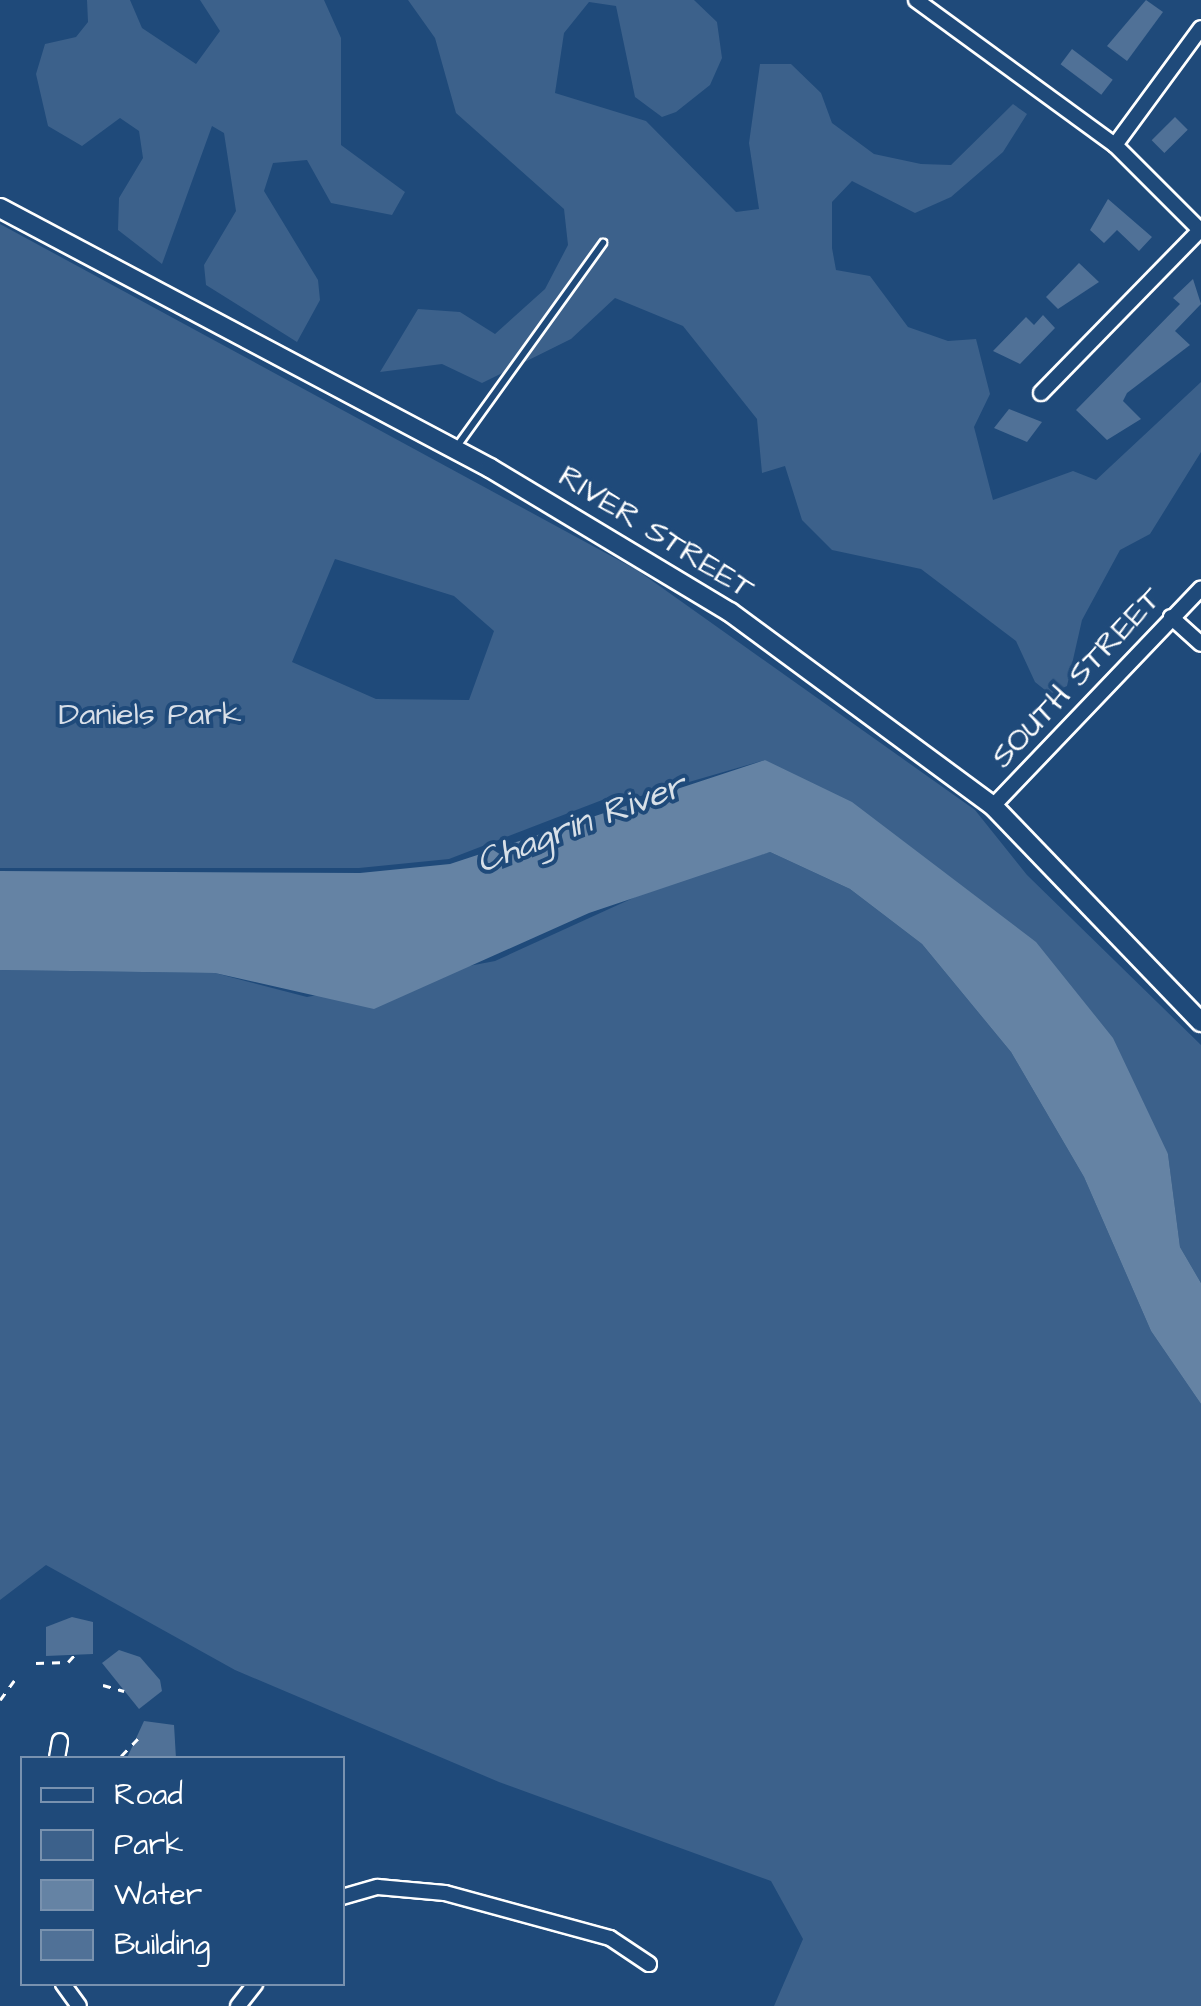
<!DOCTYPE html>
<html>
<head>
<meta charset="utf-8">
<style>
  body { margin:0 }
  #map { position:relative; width:1201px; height:2006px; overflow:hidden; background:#1f4a7a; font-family:"Architects Daughter",sans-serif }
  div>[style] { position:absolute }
  .green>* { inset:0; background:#3c618b }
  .water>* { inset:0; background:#6583a4 }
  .building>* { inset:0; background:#507197; transform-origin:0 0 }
  .path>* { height:2.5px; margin-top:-1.25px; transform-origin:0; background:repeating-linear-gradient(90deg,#fff 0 8px,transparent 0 16px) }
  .roads { filter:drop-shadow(2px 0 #fff) drop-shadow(-2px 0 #fff) drop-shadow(0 2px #fff) drop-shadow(0 -2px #fff) }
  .lane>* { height:6px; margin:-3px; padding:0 3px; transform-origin:3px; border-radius:3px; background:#1f4a7a }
  .street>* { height:14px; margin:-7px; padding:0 7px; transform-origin:7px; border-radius:7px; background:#1f4a7a }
  .secondary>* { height:18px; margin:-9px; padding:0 9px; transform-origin:9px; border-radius:9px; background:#1f4a7a }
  span { translate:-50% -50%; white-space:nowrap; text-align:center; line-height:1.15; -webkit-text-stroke:8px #1f4a7a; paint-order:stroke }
  .street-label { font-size:32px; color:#fff }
  .park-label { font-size:32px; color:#d8dfe8 }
  .water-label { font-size:35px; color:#d8e0e8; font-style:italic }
  .legend { position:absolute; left:20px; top:1756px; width:325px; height:230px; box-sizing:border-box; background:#1f4a7a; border:2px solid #7992af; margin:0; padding:12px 18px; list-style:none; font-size:30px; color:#fff }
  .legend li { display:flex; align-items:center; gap:20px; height:50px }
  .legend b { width:50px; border:2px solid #7992af }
</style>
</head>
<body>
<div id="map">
  <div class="green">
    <i style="clip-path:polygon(87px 0,130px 0,142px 28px,196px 64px,220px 31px,200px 0,324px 0,341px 38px,341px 145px,405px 192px,392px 215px,331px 203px,307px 160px,273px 163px,264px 191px,318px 280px,320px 300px,297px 342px,206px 285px,204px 265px,236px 211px,224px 133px,212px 126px,162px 264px,118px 230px,119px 198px,143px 158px,139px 131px,120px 118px,82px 146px,48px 126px,36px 74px,45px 44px,76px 37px,88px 22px)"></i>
    <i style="clip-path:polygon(408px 0,694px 0,717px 22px,722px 58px,710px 85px,676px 112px,662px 117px,635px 97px,616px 6px,589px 2px,564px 33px,555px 93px,646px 121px,736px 212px,759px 209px,749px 143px,760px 64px,791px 64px,821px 93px,832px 123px,874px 154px,921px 164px,951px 165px,1013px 104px,1027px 114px,1003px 152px,951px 197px,915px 213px,852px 181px,832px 202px,832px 248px,836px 270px,870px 276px,908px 327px,948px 341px,976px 339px,990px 394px,974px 427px,993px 500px,1073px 471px,1096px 480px,1201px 382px,1201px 452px,1150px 534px,1120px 550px,1082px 620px,1067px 686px,1050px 694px,1035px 682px,1016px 641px,921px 569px,832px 550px,802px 520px,785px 466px,762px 473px,757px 419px,683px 326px,615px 298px,571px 339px,482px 383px,442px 364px,380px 372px,418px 309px,460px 312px,495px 334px,545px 289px,568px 245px,564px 209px,456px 113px,435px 38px)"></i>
    <i style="clip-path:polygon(evenodd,0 224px,637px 570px,975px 810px,1027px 875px,1201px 1045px,1201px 1283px,1180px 1247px,1168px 1154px,765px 760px,613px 804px,610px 797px,449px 859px,359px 868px,0 868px,0 224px,335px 559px,454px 596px,494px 631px,469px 700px,376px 699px,292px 662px,335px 559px)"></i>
    <i style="clip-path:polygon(770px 852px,850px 889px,922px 944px,1011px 1052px,1084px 1177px,1151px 1331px,1201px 1404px,1201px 2006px,774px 2006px,803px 1939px,771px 1881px,499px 1782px,235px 1670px,46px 1565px,0 1600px,0 970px,215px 973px,307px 997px,495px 961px,677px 878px)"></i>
  </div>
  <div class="water">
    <i style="clip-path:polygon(765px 760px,852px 802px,1036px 942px,1113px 1038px,1168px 1154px,1180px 1247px,1201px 1283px,1201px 1404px,1151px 1331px,1084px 1177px,1011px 1052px,922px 944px,850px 889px,770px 852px,589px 913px,374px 1009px,215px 973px,0 970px,0 871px,360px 873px,450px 864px)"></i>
  </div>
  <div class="building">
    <i style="clip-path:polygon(1146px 0,1163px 12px,1127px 61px,1107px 46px)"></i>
    <i style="left:1072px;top:49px;width:51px;height:19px;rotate:37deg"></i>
    <i style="left:1175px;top:117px;width:18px;height:33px;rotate:45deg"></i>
    <i style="clip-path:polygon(1108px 199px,1152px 237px,1139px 251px,1117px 230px,1104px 243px,1090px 230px)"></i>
    <i style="clip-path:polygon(1079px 263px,1099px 282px,1058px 309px,1046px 297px)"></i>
    <i style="clip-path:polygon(1193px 279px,1201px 304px,1175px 331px,1190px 345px,1127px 393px,1123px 401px,1141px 419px,1107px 440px,1076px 410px,1180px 304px,1173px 298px)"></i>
    <i style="clip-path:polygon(1043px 315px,1055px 328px,1020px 364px,993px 351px,1026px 317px,1034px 325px)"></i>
    <i style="clip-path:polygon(1009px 409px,1042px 422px,1027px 442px,994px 428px)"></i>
    <i style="clip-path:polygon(72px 1617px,93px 1622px,93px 1654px,46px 1656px,46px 1627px)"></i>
    <i style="clip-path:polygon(119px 1650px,140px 1657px,160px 1680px,162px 1691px,139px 1709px,102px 1663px)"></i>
    <i style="clip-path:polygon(144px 1721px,174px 1725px,176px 1758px,127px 1758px)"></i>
  </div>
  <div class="path">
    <i style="left:36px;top:1663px;width:32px;rotate:-2deg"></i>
    <i style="left:68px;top:1662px;width:15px;rotate:-48deg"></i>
    <i style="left:103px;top:1685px;width:22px;rotate:16deg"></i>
    <i style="left:0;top:1700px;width:24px;rotate:-54deg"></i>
    <i style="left:121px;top:1756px;width:30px;rotate:-46deg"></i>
  </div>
  <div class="roads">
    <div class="lane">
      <i style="left:455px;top:449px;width:254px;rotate:-54.3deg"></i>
    </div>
    <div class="street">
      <i style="left:916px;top:0;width:246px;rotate:36.1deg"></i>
      <i style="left:1115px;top:145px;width:122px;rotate:45deg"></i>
      <i style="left:1115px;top:145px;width:145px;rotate:-53.7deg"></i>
      <i style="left:1041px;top:393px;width:228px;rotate:-45.7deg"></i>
      <i style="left:1171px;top:617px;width:40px;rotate:42deg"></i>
      <i style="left:993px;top:806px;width:301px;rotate:-46.3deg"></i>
      <i style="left:57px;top:1758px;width:17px;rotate:-80deg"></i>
      <i style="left:342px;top:1897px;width:37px;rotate:-16deg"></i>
      <i style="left:378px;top:1887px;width:67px;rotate:5.1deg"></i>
      <i style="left:445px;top:1893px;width:171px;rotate:15.3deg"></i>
      <i style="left:610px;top:1938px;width:47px;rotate:33.7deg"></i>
      <i style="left:63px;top:1984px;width:27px;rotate:54deg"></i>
      <i style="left:238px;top:2006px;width:28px;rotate:-52deg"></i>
    </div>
    <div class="secondary">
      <i style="left:0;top:208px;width:555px;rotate:27.95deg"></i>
      <i style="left:490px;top:468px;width:280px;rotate:31deg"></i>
      <i style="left:730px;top:612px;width:327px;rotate:36.4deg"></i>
      <i style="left:993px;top:806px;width:300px;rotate:46.1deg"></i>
    </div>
  </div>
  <div class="street-label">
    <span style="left:656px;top:533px;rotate:32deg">RIVER STREET</span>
    <span style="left:1077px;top:678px;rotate:-47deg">SOUTH STREET</span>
  </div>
  <div class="park-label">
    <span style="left:150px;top:715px">Daniels Park</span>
  </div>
  <div class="water-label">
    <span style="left:581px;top:824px;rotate:-21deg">Chagrin River</span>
  </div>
  <ul class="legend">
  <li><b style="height:12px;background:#1f4a7a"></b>Road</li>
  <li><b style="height:28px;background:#3c618b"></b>Park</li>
  <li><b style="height:28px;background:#6583a4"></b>Water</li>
  <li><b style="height:28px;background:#507197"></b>Building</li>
  </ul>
</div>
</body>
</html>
